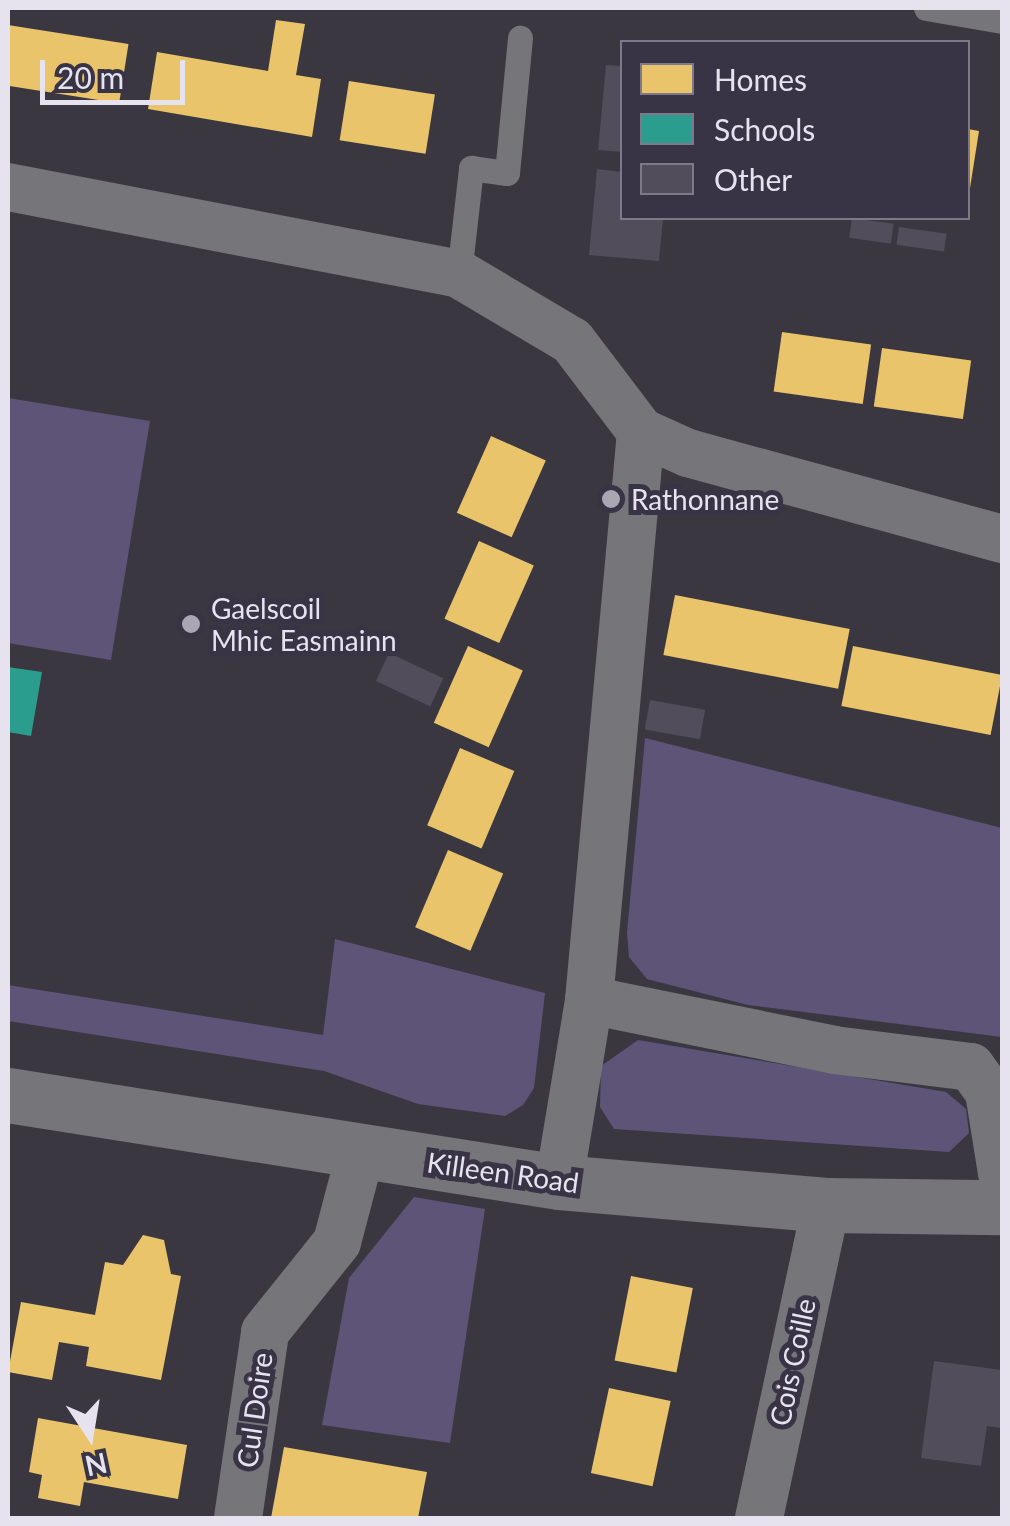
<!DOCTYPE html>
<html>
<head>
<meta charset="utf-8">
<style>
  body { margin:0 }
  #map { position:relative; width:1010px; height:1526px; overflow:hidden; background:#3a3741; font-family:Lato,sans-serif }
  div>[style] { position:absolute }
  .green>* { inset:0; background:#5d5477 }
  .homes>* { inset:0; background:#e9c46a; transform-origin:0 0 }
  .schools>* { inset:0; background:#2a9d8f }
  .building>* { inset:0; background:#514d5a; transform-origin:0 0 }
  .service>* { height:25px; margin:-12.5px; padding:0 12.5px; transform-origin:12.5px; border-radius:12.5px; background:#767579 }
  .minor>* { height:48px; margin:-24px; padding:0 24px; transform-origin:24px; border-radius:24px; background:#767579 }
  .tertiary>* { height:55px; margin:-27.5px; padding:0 27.5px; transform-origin:27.5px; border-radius:27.5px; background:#767579 }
  .dots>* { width:28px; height:28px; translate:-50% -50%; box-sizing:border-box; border:5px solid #383345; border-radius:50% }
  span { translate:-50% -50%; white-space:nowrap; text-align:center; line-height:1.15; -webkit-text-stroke:10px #383345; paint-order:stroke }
  .poi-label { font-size:28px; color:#e6e3ef }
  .left { translate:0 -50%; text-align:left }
  .street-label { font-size:28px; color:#e6e3ef }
  .frame { position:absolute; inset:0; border:10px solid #e6e3ef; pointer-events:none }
  .legend { position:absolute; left:620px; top:40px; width:350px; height:180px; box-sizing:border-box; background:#383345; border:2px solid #7e7989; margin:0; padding:12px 18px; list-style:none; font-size:30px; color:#e6e3ef }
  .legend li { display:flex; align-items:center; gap:20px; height:50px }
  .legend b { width:50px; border:2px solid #7e7989 }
  .north { position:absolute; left:40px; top:1386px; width:100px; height:100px; -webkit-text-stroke:8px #383345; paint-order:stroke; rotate:168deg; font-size:28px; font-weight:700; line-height:40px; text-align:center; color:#e6e3ef }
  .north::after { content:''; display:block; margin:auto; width:35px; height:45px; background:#e6e3ef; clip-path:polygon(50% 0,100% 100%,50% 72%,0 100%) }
  .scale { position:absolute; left:40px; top:60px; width:145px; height:45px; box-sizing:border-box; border:5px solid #e6e3ef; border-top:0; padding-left:12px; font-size:30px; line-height:35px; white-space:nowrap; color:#e6e3ef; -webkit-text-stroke:8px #383345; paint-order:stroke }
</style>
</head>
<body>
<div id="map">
  <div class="green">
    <i style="clip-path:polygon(8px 398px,150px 421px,111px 660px,8px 643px)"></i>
    <i style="clip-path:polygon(645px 738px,1002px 828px,1002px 1037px,748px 1005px,647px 979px,629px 957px,627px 933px)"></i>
    <i style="clip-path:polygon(335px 939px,545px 993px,534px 1088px,523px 1105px,505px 1116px,418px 1104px,324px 1071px,8px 1021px,8px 985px,323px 1035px)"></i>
    <i style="clip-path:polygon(638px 1040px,946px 1092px,966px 1109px,969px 1133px,949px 1152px,614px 1129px,600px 1107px,601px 1066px)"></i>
    <i style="clip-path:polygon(414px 1197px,485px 1209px,450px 1443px,322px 1425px,349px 1278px)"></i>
  </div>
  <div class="homes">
    <i style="clip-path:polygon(276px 20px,305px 24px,296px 75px,321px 79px,312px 137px,148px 109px,157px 52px,268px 71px)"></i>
    <i style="left:8px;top:25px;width:122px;height:60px;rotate:9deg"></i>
    <i style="left:349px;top:81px;width:87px;height:60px;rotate:9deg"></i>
    <i style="clip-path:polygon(968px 129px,979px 131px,970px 188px,968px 188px)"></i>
    <i style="left:782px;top:332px;width:90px;height:60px;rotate:8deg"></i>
    <i style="left:882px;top:348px;width:90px;height:59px;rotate:8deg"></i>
    <i style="left:491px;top:436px;width:60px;height:84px;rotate:24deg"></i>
    <i style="left:479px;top:541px;width:60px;height:85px;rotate:24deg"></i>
    <i style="left:675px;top:595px;width:178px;height:61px;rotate:11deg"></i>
    <i style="left:468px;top:646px;width:60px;height:84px;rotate:24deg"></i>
    <i style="left:853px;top:646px;width:152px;height:61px;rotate:11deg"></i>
    <i style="left:460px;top:748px;width:59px;height:84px;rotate:23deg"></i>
    <i style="left:448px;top:850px;width:60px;height:84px;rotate:23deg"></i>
    <i style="clip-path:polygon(143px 1235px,164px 1240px,171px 1274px,181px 1276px,161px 1380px,86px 1366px,89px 1347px,59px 1342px,52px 1380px,8px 1372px,21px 1302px,95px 1315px,105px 1262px,123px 1265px)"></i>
    <i style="left:631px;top:1276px;width:63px;height:86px;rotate:11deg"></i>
    <i style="left:609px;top:1388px;width:63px;height:87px;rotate:12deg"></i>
    <i style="clip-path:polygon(38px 1418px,187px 1445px,178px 1499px,84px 1482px,80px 1506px,38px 1498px,42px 1475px,29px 1472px)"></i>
    <i style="clip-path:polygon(284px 1447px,427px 1472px,418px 1518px,271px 1518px)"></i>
  </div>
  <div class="schools">
    <i style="clip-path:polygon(8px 667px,42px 672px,31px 736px,8px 732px)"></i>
  </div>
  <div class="building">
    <i style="clip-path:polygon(606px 65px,622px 66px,622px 152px,598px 150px)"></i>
    <i style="clip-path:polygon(597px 169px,622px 172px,622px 218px,663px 218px,659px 261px,589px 255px)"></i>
    <i style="left:852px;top:218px;width:42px;height:20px;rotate:8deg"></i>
    <i style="left:899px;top:227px;width:48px;height:18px;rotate:8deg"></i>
    <i style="left:389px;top:653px;width:60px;height:31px;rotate:25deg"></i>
    <i style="left:650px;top:700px;width:56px;height:30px;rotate:10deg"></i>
    <i style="clip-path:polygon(934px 1361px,1002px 1370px,1002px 1428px,987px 1426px,981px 1466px,921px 1458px)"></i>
  </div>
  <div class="service">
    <i style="left:926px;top:8px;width:77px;rotate:9.7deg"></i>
    <i style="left:459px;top:274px;width:107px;rotate:-83.5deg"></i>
    <i style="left:471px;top:168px;width:36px;rotate:8deg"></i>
    <i style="left:507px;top:173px;width:136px;rotate:-84.5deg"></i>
  </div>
  <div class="minor">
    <i style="left:8px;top:187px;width:459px;rotate:10.9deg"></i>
    <i style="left:459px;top:274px;width:131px;rotate:30.7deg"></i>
    <i style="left:572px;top:341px;width:114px;rotate:52.8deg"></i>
    <i style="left:641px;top:432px;width:51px;rotate:24.1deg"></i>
    <i style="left:688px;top:453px;width:326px;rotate:15.3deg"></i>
    <i style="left:589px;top:1000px;width:250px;rotate:11.5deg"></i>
    <i style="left:834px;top:1050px;width:138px;rotate:7.1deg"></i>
    <i style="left:971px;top:1067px;width:31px;rotate:54deg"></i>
    <i style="left:989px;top:1092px;width:82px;rotate:80.9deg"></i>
    <i style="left:559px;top:1182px;width:184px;rotate:-80.6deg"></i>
    <i style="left:589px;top:1000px;width:570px;rotate:-84.77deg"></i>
    <i style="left:238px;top:1518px;width:188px;rotate:-81.7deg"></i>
    <i style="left:265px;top:1332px;width:115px;rotate:-51.3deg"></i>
    <i style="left:337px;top:1242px;width:94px;rotate:-75.2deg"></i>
    <i style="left:759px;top:1518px;width:320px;rotate:-77.9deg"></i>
  </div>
  <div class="tertiary">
    <i style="left:8px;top:1095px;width:558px;rotate:8.97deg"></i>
    <i style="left:559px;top:1182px;width:268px;rotate:4.9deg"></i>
    <i style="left:826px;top:1205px;width:176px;rotate:0.7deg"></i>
  </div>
  <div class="dots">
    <i style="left:611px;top:499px;background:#aaa7b2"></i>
    <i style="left:191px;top:624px;background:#aaa7b2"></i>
  </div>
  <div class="poi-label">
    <span class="left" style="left:631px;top:499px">Rathonnane</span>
    <span class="left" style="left:211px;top:624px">Gaelscoil<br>Mhic Easmainn</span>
  </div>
  <div class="street-label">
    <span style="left:503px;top:1172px;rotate:8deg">Killeen Road</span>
    <span style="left:792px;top:1362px;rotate:-78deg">Cois Coille</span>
    <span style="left:254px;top:1410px;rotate:-82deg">Cul Doire</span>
  </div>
  <div class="frame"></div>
  <ul class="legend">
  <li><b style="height:28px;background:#e9c46a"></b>Homes</li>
  <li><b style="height:28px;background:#2a9d8f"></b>Schools</li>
  <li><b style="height:28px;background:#514d5a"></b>Other</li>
  </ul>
  <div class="north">N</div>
  <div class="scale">20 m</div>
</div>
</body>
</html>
